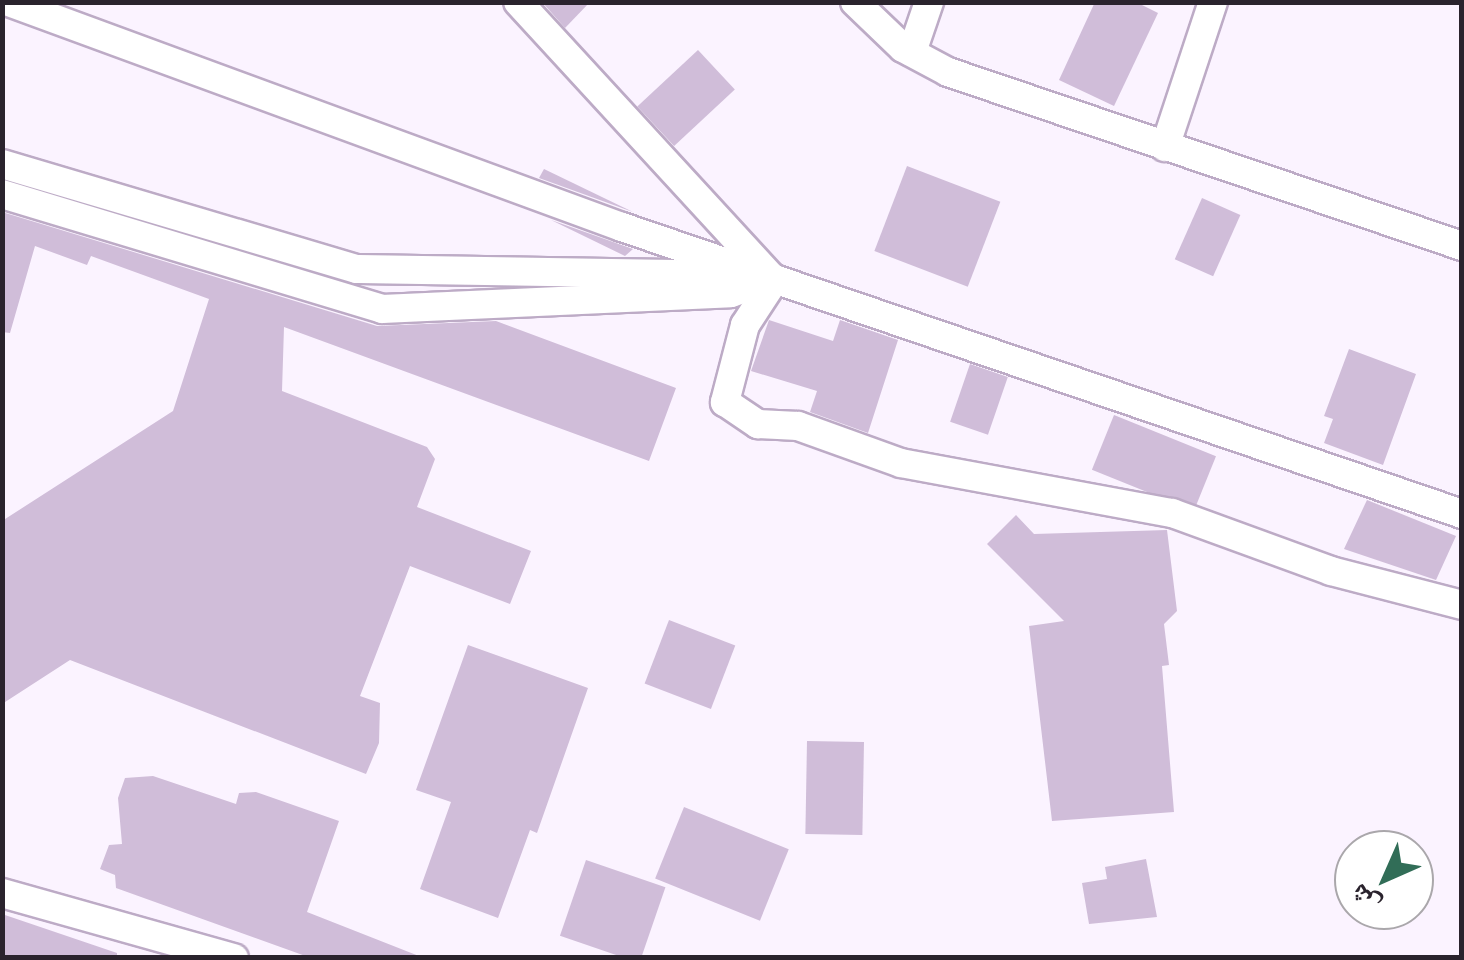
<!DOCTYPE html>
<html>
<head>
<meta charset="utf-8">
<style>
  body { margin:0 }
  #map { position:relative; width:1464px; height:960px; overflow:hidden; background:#fbf3ff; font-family:Ubuntu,"Noto Naskh Arabic",sans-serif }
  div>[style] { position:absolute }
  .building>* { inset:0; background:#d0bdd9; transform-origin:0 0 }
  .roads { filter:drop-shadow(2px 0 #bdabc6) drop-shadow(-2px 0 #bdabc6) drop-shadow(0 2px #bdabc6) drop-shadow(0 -2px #bdabc6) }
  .minor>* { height:28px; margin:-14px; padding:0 14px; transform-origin:14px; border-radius:14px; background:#fff }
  span { translate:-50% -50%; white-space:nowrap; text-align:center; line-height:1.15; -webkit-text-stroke:10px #fff; paint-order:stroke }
  .frame { position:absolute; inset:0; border:5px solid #2a232d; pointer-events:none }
  .north { position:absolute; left:1334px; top:830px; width:100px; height:100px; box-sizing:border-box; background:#fff; border:2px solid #aaa7ab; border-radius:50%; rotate:225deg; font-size:28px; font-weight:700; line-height:40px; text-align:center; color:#2a232d }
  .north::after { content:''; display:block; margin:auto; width:35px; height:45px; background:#316d57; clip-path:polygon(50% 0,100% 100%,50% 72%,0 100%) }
</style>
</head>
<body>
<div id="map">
  <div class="building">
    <i style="clip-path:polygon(542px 2px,590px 2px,565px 28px)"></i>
    <i style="clip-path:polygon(1095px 2px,1136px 2px,1158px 13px,1114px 106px,1059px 80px)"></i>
    <i style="left:698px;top:50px;width:54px;height:83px;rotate:47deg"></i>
    <i style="left:907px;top:166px;width:100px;height:91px;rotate:21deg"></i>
    <i style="clip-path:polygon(544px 169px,633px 212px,539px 178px)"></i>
    <i style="left:1202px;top:198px;width:42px;height:67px;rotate:24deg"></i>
    <i style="clip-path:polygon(2px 212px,377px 326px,496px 321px,676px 388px,649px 461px,284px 327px,282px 391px,427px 447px,435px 459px,417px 507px,531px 551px,510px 604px,410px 566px,360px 696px,380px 703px,379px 743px,366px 774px,70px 660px,2px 704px,2px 521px,173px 411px,209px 299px,91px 256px,87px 265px,35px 246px,10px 333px,2px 332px)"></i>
    <i style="clip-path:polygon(551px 220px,616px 243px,633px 249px,625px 256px)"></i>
    <i style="clip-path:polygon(769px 320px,833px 341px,840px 320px,898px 340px,868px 433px,810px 412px,817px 391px,751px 371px)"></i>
    <i style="clip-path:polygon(1349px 349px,1416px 374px,1383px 465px,1324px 443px,1333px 419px,1324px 416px)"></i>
    <i style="left:970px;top:364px;width:40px;height:61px;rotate:19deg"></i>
    <i style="left:1114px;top:415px;width:110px;height:59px;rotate:22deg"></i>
    <i style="clip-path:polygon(1367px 500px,1456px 536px,1436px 580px,1344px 549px)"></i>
    <i style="clip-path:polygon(1016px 515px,1034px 534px,1167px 530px,1177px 611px,1164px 624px,1169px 665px,1162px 666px,1174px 812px,1052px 821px,1029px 626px,1064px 621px,987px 544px)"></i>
    <i style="left:669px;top:620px;width:71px;height:68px;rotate:21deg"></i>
    <i style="clip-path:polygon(468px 645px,588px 688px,537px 833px,530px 830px,498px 918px,420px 889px,451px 802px,416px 790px)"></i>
    <i style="left:807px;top:741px;width:57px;height:93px;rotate:1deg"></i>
    <i style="clip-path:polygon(153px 776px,236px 804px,239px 793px,256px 792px,339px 821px,307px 912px,424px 958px,311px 958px,116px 888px,115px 875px,100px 869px,109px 845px,122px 844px,118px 798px,125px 778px)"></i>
    <i style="left:684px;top:807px;width:113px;height:77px;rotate:22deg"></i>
    <i style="clip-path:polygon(1146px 859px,1157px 917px,1089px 924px,1082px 883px,1107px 879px,1105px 867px)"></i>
    <i style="left:586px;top:860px;width:84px;height:80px;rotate:19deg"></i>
    <i style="clip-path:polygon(2px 914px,117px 953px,117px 958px,2px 958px)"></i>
  </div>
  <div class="roads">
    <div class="minor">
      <i style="left:9px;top:2px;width:653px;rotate:20.16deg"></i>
      <i style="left:622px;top:227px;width:888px;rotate:18.86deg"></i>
      <i style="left:855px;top:2px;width:66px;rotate:43.8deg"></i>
      <i style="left:903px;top:48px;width:51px;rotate:28.1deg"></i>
      <i style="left:948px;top:72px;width:543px;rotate:18.7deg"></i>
      <i style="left:912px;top:52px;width:53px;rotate:-71.2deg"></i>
      <i style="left:1165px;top:147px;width:153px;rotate:-71.7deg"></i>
      <i style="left:2px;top:164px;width:370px;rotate:16.5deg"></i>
      <i style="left:357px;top:269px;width:382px;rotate:0.9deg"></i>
      <i style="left:2px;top:194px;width:397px;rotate:16.8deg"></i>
      <i style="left:382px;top:309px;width:349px;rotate:-2.6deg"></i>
      <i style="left:731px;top:293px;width:44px;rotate:-20.1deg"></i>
      <i style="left:772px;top:278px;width:375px;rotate:-132.6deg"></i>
      <i style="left:775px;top:279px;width:55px;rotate:123.1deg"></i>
      <i style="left:745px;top:325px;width:80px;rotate:104.6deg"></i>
      <i style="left:725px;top:402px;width:40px;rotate:34deg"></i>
      <i style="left:758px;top:424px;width:40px;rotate:2.9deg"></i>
      <i style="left:798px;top:426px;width:109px;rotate:19.8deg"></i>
      <i style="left:901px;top:463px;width:276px;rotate:10.5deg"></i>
      <i style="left:1172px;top:513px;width:169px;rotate:20deg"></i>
      <i style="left:1331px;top:571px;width:135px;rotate:14.5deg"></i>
      <i style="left:2px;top:893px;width:241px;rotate:15.7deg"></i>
    </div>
  </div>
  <div class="frame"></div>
  <div class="north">ش</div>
</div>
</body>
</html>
